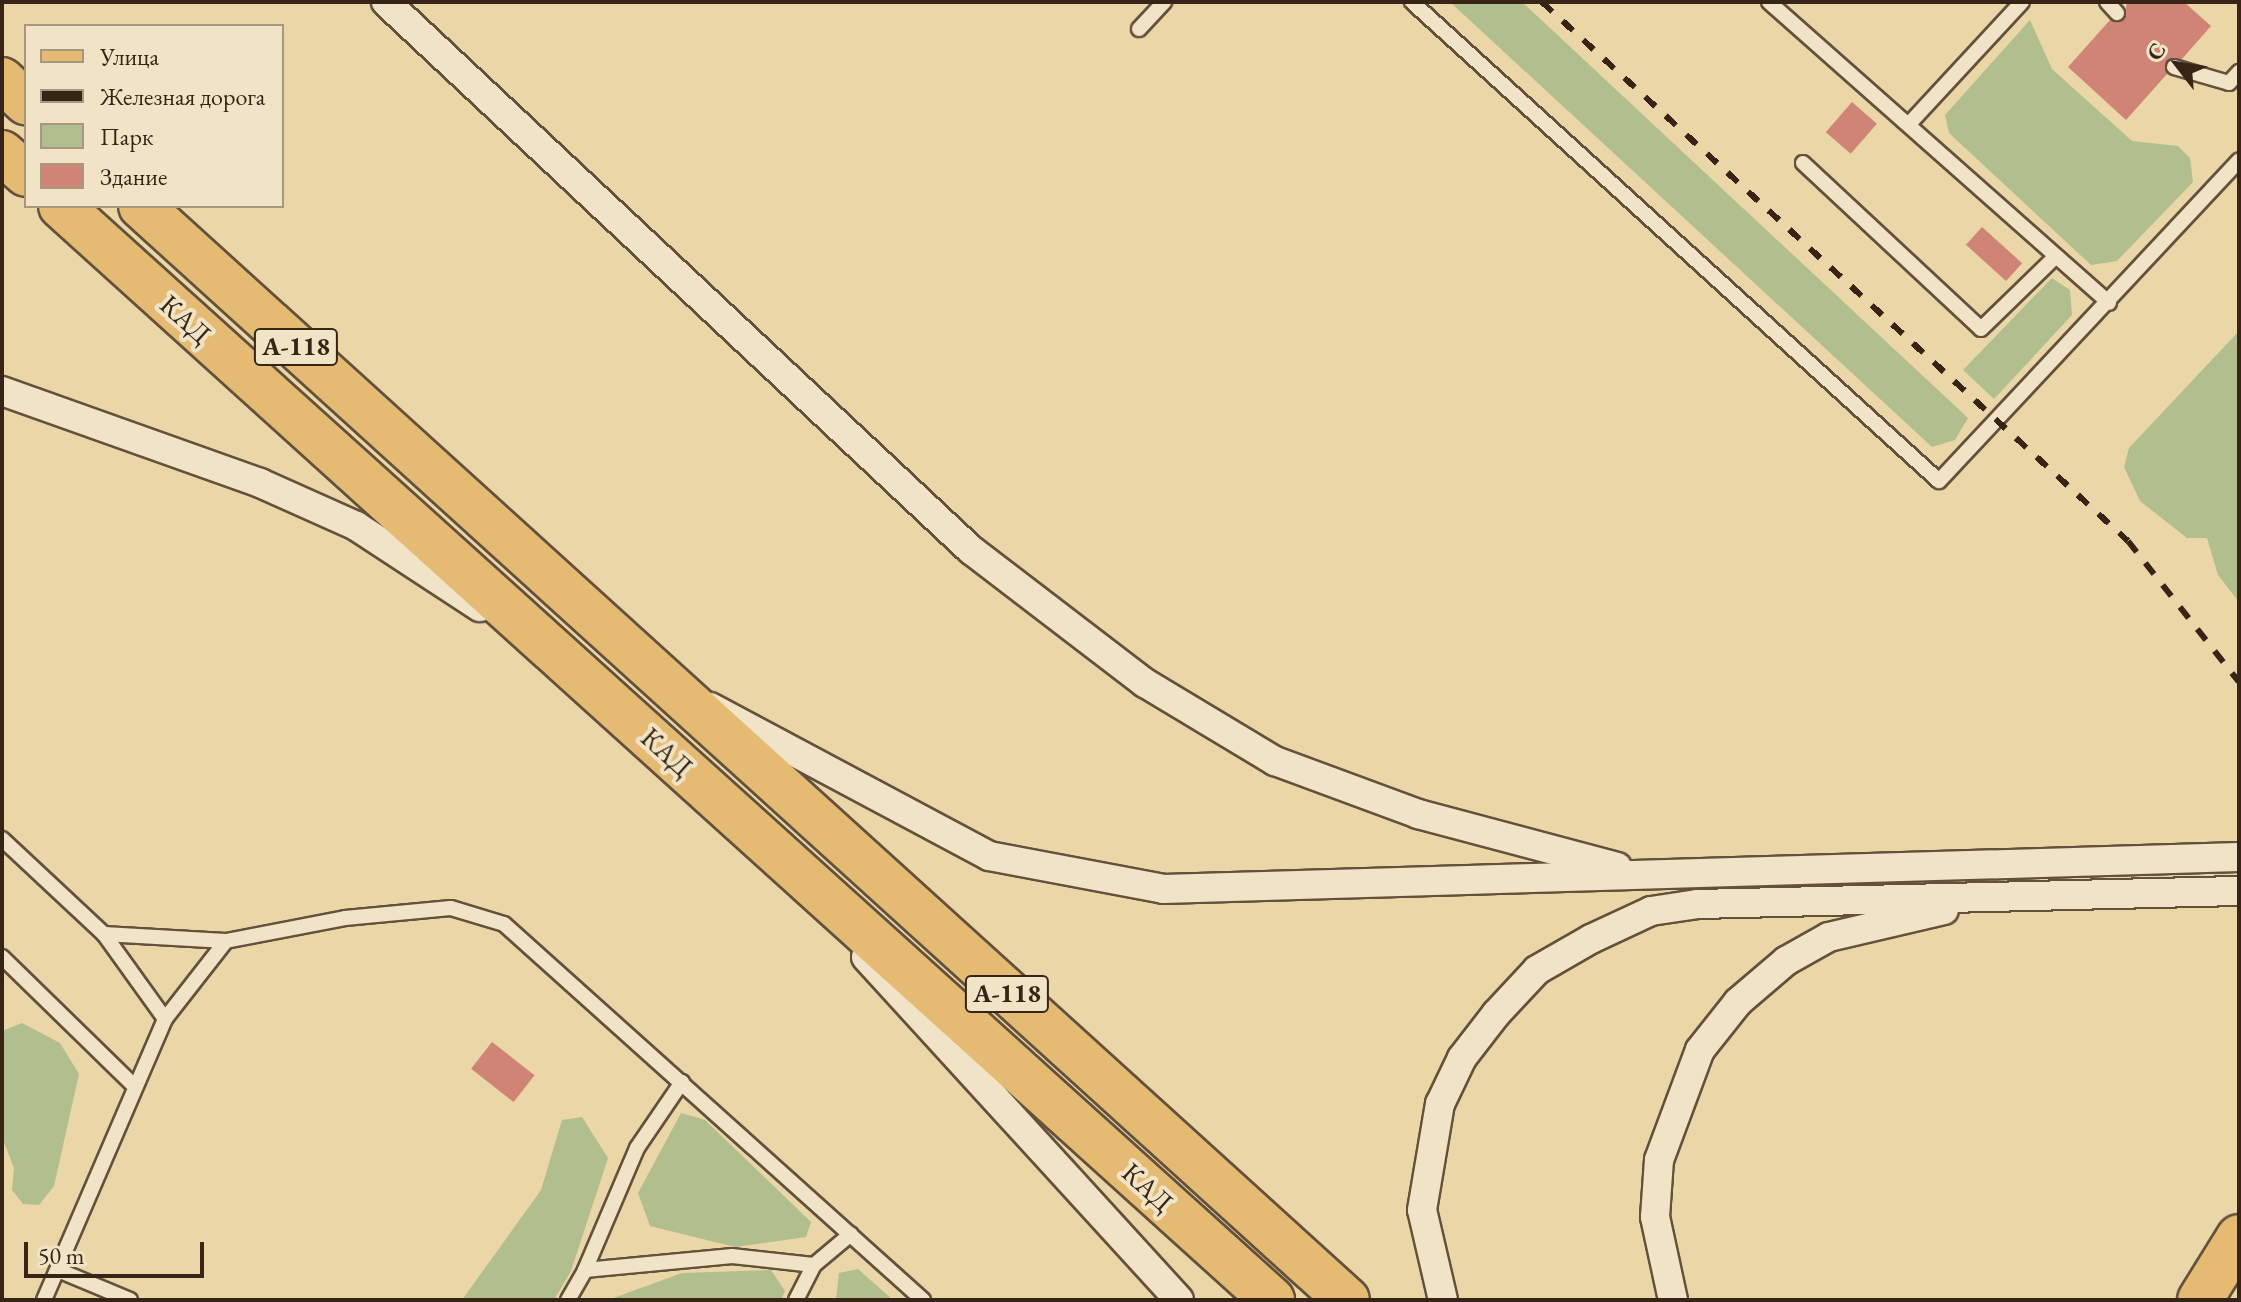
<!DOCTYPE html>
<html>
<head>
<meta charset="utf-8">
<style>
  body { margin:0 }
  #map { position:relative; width:2241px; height:1302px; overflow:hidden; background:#ead6a7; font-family:"EB Garamond",serif }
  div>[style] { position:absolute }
  .green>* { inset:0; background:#b0bf8d }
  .building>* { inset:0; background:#cf8476; transform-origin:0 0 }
  .roads { filter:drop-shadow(2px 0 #63513b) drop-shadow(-2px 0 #63513b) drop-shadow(0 2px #63513b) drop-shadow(0 -2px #63513b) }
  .lane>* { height:14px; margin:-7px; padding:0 7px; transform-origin:7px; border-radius:7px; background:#f1e4c6 }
  .street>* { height:28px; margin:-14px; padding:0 14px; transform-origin:14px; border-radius:14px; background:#f1e4c6 }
  .primary>* { height:44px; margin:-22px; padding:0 22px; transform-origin:22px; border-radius:22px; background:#e5bb74 }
  .highway>* { height:44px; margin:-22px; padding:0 22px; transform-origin:22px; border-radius:22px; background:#e5bb74 }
  .rail>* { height:6px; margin-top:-3px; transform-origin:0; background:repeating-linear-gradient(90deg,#362517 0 14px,transparent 0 28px) }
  span { translate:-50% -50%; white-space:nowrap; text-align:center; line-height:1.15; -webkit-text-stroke:8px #f1e4c6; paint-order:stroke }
  .shield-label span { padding:2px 6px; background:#f1e4c6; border:2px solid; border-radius:6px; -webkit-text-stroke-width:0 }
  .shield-label { font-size:26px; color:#362517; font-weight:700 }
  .street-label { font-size:28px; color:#362517 }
  .frame { position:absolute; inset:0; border:4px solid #362517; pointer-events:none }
  .legend { position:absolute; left:24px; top:24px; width:260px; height:184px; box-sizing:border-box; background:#f1e4c6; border:2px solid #a69880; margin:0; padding:10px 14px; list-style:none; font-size:24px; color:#362517 }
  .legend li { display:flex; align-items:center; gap:16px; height:40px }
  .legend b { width:40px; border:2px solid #a69880 }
  .north { position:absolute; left:2137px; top:24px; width:80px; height:80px; -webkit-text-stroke:6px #f1e4c6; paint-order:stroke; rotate:301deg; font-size:22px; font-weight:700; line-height:32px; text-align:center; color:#362517 }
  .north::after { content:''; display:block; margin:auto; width:28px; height:36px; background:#362517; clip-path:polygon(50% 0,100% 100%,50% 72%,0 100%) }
  .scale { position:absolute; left:24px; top:1242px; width:180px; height:36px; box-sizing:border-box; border:4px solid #362517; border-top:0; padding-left:10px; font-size:24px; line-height:28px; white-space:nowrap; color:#362517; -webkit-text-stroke:6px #f1e4c6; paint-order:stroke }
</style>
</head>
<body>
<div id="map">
  <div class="green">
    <i style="clip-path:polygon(1450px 2px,1522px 2px,1968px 418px,1955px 440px,1932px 447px)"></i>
    <i style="clip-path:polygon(2030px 20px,2052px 69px,2132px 141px,2178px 146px,2190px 158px,2193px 182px,2117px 261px,2091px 265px,1949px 133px,1945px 115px)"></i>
    <i style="clip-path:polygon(2052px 278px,2070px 290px,2072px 315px,1994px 399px,1963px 370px)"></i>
    <i style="clip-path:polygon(2239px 331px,2239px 602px,2218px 575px,2207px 538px,2187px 538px,2140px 501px,2124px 467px,2129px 448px)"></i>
    <i style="clip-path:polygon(22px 1023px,60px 1043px,79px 1074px,54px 1186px,39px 1205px,23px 1204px,12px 1190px,14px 1168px,2px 1137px,2px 1031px)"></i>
    <i style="clip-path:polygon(681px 1113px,705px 1120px,811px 1222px,806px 1237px,735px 1247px,650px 1226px,638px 1193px)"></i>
    <i style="clip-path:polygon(582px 1117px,608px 1158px,571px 1271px,554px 1300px,462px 1300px,541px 1190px,562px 1120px)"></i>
    <i style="clip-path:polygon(858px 1269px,893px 1300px,836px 1300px,839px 1273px)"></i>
    <i style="clip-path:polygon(771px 1270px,785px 1291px,781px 1300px,608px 1300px,682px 1273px)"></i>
  </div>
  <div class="building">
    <i style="clip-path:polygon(2127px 2px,2184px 2px,2211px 26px,2182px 59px,2167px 60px,2167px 74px,2126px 120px,2068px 67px,2110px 20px,2124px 20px)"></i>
    <i style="left:1852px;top:102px;width:33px;height:40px;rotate:41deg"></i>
    <i style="left:1982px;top:227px;width:54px;height:24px;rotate:42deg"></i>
    <i style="left:492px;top:1042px;width:54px;height:34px;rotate:38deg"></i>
  </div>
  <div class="roads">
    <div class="lane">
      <i style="left:1412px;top:2px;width:712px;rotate:42.27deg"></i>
      <i style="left:1939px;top:481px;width:439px;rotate:-46.9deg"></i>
      <i style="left:1769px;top:2px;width:454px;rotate:41.5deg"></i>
      <i style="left:2107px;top:2px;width:15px;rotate:48deg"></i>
      <i style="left:1139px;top:29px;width:37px;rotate:-47deg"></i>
      <i style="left:2174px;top:67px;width:57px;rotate:16.2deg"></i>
      <i style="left:2229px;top:83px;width:15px;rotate:-48deg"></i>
      <i style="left:1909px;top:124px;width:166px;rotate:-47.2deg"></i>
      <i style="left:1803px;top:163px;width:243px;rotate:43deg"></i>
      <i style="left:1981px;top:329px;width:103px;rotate:-44.2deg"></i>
      <i style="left:2px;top:839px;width:139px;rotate:43deg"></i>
      <i style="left:104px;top:934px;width:122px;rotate:3.3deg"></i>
      <i style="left:226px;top:941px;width:121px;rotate:-10.9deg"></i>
      <i style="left:345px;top:918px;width:106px;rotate:-5.4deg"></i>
      <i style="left:451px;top:908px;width:55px;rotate:16.8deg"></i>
      <i style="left:504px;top:924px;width:563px;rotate:41.9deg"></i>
      <i style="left:2px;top:957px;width:183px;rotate:44.3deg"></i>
      <i style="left:165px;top:1019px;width:99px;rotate:-52deg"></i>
      <i style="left:58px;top:1270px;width:78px;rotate:22.6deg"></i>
      <i style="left:585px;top:1270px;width:133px;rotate:-66.9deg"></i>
      <i style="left:637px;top:1148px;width:80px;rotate:-55.7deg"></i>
      <i style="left:44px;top:1300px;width:306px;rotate:-66.7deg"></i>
      <i style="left:165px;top:1019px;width:105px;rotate:-125.7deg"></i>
      <i style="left:568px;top:1300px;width:34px;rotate:-60deg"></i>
      <i style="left:585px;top:1270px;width:148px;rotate:-5.4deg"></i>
      <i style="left:732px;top:1256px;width:82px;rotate:6.3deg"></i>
      <i style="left:814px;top:1265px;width:48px;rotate:-40deg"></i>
      <i style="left:796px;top:1300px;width:39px;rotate:-63deg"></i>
    </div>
    <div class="street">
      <i style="left:386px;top:2px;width:802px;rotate:43.13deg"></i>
      <i style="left:971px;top:550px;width:219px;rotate:37.4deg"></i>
      <i style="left:1145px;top:683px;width:152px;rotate:31deg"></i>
      <i style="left:1275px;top:761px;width:153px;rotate:20.3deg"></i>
      <i style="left:1418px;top:814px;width:206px;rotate:14.9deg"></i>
      <i style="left:2px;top:391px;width:274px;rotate:19.6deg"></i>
      <i style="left:260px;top:483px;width:105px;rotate:24.1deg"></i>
      <i style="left:356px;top:526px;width:148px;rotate:33.2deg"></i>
      <i style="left:710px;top:707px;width:316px;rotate:28.1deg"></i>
      <i style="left:989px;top:856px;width:177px;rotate:10.7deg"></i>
      <i style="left:1163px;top:889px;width:1076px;rotate:-1.7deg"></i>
      <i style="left:866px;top:957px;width:464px;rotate:47.6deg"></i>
      <i style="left:1443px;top:1300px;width:92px;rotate:-103.1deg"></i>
      <i style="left:1422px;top:1210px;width:108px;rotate:-80.4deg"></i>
      <i style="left:1440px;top:1104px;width:51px;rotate:-64.4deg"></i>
      <i style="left:1462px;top:1058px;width:56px;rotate:-52.3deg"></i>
      <i style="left:1496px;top:1014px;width:60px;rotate:-47deg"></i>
      <i style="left:1537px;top:970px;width:62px;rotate:-29.9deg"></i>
      <i style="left:1591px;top:939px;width:66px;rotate:-25deg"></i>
      <i style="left:1651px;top:911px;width:48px;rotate:-8.5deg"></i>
      <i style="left:1698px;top:904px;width:541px;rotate:-1.38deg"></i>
      <i style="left:1673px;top:1300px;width:85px;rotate:-102.2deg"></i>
      <i style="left:1655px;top:1217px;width:57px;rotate:-86deg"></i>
      <i style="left:1659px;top:1160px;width:117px;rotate:-69.6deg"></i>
      <i style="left:1700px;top:1050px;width:61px;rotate:-51.6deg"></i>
      <i style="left:1738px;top:1002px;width:63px;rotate:-40.5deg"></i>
      <i style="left:1786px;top:961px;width:49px;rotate:-29.2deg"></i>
      <i style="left:1829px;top:937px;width:118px;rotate:-13.2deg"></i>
    </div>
    <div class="primary">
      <i style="left:2200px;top:1300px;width:74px;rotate:-58.2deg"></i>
    </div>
    <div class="highway">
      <i style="left:2px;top:80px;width:33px;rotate:43deg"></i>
      <i style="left:2px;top:153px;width:32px;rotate:41deg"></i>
      <i style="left:61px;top:206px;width:1632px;rotate:42.09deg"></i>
      <i style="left:141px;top:206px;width:1628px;rotate:42.21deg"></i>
    </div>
  </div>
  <div class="rail">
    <i style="left:1542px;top:2px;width:796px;rotate:42.61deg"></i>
    <i style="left:2128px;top:541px;width:179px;rotate:51.8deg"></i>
  </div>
  <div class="shield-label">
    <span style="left:296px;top:347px">А-118</span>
    <span style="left:1007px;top:994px">А-118</span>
  </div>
  <div class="street-label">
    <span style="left:186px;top:319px;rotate:42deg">КАД</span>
    <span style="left:667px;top:752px;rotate:42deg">КАД</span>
    <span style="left:1148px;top:1187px;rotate:42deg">КАД</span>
  </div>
  <div class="frame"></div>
  <ul class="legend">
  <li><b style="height:10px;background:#e5bb74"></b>Улица</li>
  <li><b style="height:10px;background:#362517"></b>Железная дорога</li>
  <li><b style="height:22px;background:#b0bf8d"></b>Парк</li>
  <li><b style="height:22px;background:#cf8476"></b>Здание</li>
  </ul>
  <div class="north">С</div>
  <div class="scale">50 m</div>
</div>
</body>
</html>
